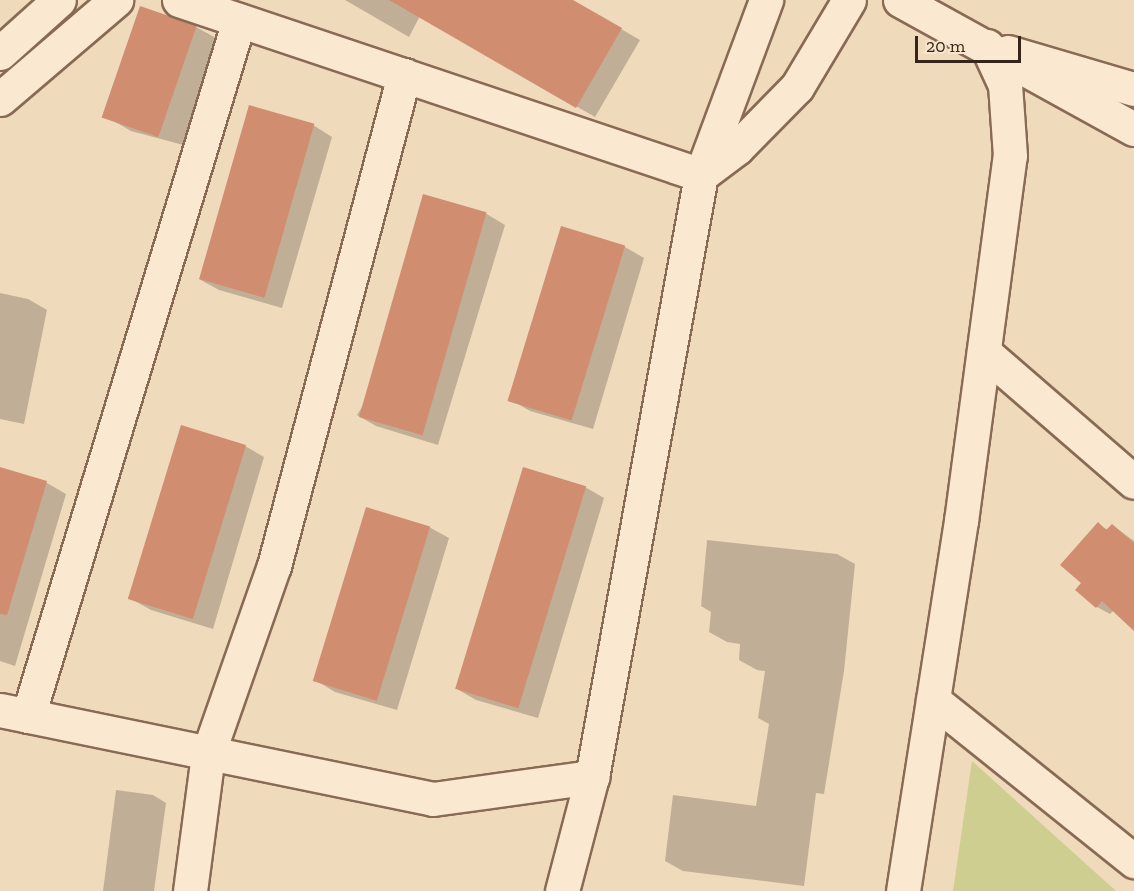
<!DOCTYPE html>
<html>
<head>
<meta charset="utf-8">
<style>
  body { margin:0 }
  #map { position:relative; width:1134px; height:891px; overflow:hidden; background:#f0dabc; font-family:"Zilla Slab",serif }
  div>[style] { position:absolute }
  .green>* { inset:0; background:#cece90 }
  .shadow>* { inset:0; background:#0003 }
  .building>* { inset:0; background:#d08d70; transform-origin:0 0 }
  .roads { filter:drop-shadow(2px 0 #886a55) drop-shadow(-2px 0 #886a55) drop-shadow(0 2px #886a55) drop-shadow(0 -2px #886a55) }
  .street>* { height:33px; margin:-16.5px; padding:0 16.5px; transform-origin:16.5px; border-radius:16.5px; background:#fae9d0 }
  .secondary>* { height:33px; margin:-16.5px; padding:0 16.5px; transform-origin:16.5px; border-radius:16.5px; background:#fae9d0 }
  span { translate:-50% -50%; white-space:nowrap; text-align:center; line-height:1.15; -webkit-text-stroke:4.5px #f7e6cc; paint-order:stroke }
  .scale { position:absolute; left:915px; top:36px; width:106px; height:27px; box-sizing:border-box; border:3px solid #36251b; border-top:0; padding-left:8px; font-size:18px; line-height:21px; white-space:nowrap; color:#36251b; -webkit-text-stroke:4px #f7e6cc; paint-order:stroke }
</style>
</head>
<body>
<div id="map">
  <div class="green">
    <i style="clip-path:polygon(972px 761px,1116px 891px,953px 891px)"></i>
  </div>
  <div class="shadow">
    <i style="clip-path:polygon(345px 0,571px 0,640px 40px,595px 117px,420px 16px,409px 37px)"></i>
    <i style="clip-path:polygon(196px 27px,216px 38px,187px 146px,131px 131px,112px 120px)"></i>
    <i style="clip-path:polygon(313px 125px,332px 137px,282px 308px,219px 290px,199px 279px)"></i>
    <i style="clip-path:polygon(485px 213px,505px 225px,438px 445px,376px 426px,357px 415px)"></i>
    <i style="clip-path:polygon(562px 228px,625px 247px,644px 258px,593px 429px,530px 411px,511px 400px)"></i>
    <i style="clip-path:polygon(0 293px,28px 299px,47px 310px,24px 424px,0 419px)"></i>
    <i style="clip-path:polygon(245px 446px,264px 457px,213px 629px,151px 610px,131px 599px)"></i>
    <i style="clip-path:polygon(0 469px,47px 483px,66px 494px,15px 666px,0 661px)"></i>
    <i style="clip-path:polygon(585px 487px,604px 498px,538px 718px,476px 700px,457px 689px)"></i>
    <i style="clip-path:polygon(1098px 524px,1108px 530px,1112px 525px,1134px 541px,1134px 629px,1114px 610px,1110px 614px,1097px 607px,1083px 583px)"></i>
    <i style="clip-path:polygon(429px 527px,449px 538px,397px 710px,335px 692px,315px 680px)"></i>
    <i style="clip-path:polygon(707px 540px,837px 554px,855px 564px,844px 671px,824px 794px,816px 793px,804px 886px,683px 871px,665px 861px,673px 795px,756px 806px,769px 724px,758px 718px,765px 671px,757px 670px,739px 660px,740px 644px,727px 642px,709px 632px,711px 612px,701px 606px)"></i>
    <i style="clip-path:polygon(116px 790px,153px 795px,166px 803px,154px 891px,103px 891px)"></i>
  </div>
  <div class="building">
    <i style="clip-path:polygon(389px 0,573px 0,622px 28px,576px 108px)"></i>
    <i style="left:140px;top:6px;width:60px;height:118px;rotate:19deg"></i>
    <i style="left:249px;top:105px;width:68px;height:181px;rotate:16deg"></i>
    <i style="left:423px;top:194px;width:66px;height:232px;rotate:16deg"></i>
    <i style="left:561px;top:226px;width:67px;height:183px;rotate:17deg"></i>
    <i style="left:181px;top:425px;width:68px;height:182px;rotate:17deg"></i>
    <i style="clip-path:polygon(0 467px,47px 481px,7px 615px,0 614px)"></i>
    <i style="left:523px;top:467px;width:66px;height:232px;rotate:17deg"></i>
    <i style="left:366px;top:507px;width:67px;height:182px;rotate:17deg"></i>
    <i style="clip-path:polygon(1098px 522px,1106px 530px,1112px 524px,1134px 543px,1134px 631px,1102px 601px,1096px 608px,1075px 590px,1081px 583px,1060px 565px)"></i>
  </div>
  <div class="roads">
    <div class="street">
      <i style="left:179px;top:0;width:551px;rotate:18.53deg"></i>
      <i style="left:1008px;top:52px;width:131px;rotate:16.4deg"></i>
      <i style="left:0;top:53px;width:79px;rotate:-41.9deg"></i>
      <i style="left:0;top:99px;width:153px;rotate:-40.5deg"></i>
      <i style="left:701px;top:175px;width:45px;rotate:-36.9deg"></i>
      <i style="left:737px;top:148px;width:86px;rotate:-45.5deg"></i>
      <i style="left:797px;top:87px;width:101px;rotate:-59.1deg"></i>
      <i style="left:984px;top:352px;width:198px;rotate:40.9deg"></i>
      <i style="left:933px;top:700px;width:258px;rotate:38.7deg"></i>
      <i style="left:0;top:710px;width:442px;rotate:11.6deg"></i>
      <i style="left:433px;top:799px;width:161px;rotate:-7.9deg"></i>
      <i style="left:28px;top:716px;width:727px;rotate:-73.13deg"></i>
      <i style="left:190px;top:891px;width:138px;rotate:-82.5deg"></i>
      <i style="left:208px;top:754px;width:199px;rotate:-70.7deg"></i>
      <i style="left:274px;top:566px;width:508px;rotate:-75.17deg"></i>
      <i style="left:562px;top:891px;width:118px;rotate:-75.3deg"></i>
      <i style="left:592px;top:777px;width:612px;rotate:-79.74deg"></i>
      <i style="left:701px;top:175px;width:187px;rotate:-69.6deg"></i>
    </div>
    <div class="secondary">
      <i style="left:900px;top:0;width:267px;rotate:28.9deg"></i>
      <i style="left:903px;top:891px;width:375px;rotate:-81.1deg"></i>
      <i style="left:961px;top:521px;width:368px;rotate:-82.4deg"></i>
      <i style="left:1010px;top:156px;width:71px;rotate:-94deg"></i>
      <i style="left:1005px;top:85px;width:43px;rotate:-114.8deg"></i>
    </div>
  </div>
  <div class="scale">20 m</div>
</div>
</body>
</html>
